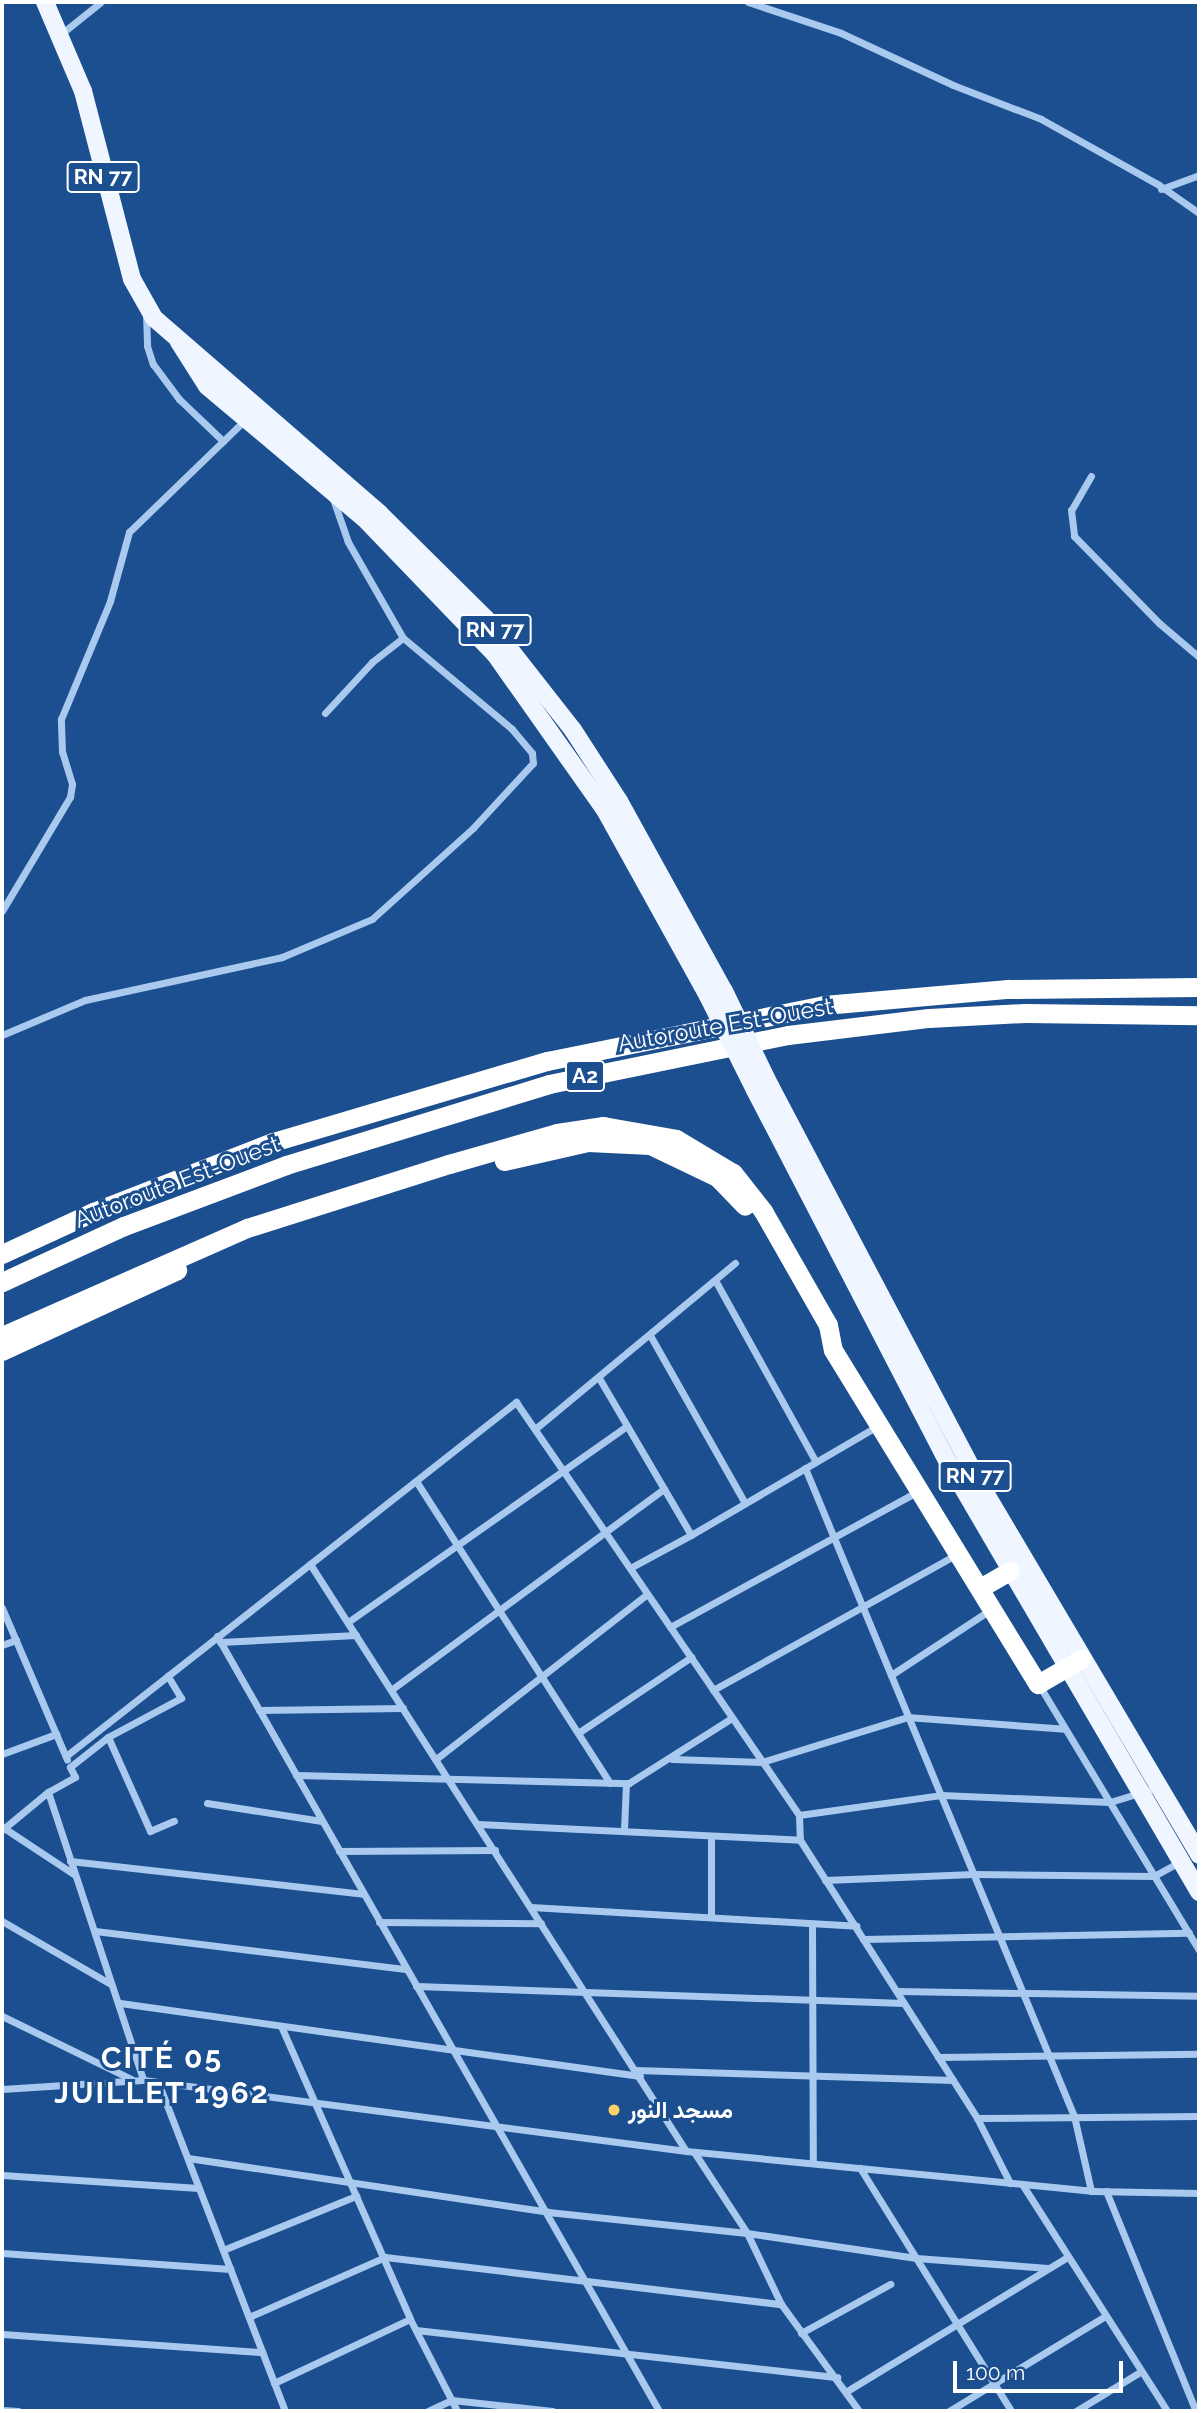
<!DOCTYPE html>
<html>
<head>
<meta charset="utf-8">
<style>
  body { margin:0 }
  #map { position:relative; width:1201px; height:2413px; overflow:hidden; background:#1b4f8f; font-family:Raleway,Vazirmatn,sans-serif }
  div>[style] { position:absolute }
  .street>* { height:7px; margin:-3.5px; padding:0 3.5px; transform-origin:3.5px; border-radius:3.5px; background:#a9c9ee }
  .primary>* { height:18px; margin:-9px; padding:0 9px; transform-origin:9px; border-radius:9px; background:#f0f6ff }
  .highway>* { height:19px; margin:-9.5px; padding:0 9.5px; transform-origin:9.5px; border-radius:9.5px; background:#fff }
  .primary-bridge>* { height:18px; margin:-9px; padding:0 9px; transform-origin:9px; border-radius:9px; background:#f0f6ff }
  .dots>* { width:19px; height:19px; translate:-50% -50%; box-sizing:border-box; border:4px solid #1b4f8f; border-radius:50% }
  span { translate:-50% -50%; white-space:nowrap; text-align:center; line-height:1.15; -webkit-text-stroke:6px #1b4f8f; paint-order:stroke }
  .shield-label span { padding:2px 5px; background:#1b4f8f; border:2px solid; border-radius:5px; -webkit-text-stroke-width:0 }
  .shield-label { font-size:21px; color:#fff; font-weight:700 }
  .street-label { font-size:23px; color:#fff }
  .poi-label { font-size:23px; color:#fff; font-weight:700 }
  .left { translate:0 -50%; text-align:left }
  .district-label { font-size:30px; color:#fff; font-weight:700; letter-spacing:2px }
  .frame { position:absolute; inset:0; border:4px solid #fff; pointer-events:none }
  .scale { position:absolute; left:953px; top:2361px; width:170px; height:32px; box-sizing:border-box; border:4px solid #fff; border-top:0; padding-left:9px; font-size:21px; line-height:24px; white-space:nowrap; color:#fff; -webkit-text-stroke:5px #1b4f8f; paint-order:stroke }
</style>
</head>
<body>
<div id="map">
  <div class="street">
    <i style="left:748px;top:2px;width:98px;rotate:18.4deg"></i>
    <i style="left:841px;top:33px;width:123px;rotate:24.9deg"></i>
    <i style="left:953px;top:85px;width:94px;rotate:21.1deg"></i>
    <i style="left:1041px;top:119px;width:135px;rotate:29.2deg"></i>
    <i style="left:1159px;top:185px;width:49px;rotate:35deg"></i>
    <i style="left:61px;top:34px;width:51px;rotate:-38.7deg"></i>
    <i style="left:1161px;top:189px;width:40px;rotate:-20.2deg"></i>
    <i style="left:146px;top:314px;width:32px;rotate:88deg"></i>
    <i style="left:147px;top:346px;width:19px;rotate:72deg"></i>
    <i style="left:153px;top:364px;width:44px;rotate:53.4deg"></i>
    <i style="left:179px;top:399px;width:61px;rotate:43.7deg"></i>
    <i style="left:1091px;top:476px;width:39px;rotate:120deg"></i>
    <i style="left:1071px;top:510px;width:26px;rotate:83deg"></i>
    <i style="left:1074px;top:536px;width:122px;rotate:45.7deg"></i>
    <i style="left:1159px;top:623px;width:52px;rotate:40.4deg"></i>
    <i style="left:325px;top:713px;width:69px;rotate:-47.3deg"></i>
    <i style="left:372px;top:662px;width:39px;rotate:-38deg"></i>
    <i style="left:2px;top:911px;width:133px;rotate:-59.2deg"></i>
    <i style="left:70px;top:797px;width:13px;rotate:-81deg"></i>
    <i style="left:72px;top:784px;width:34px;rotate:-107deg"></i>
    <i style="left:62px;top:752px;width:33px;rotate:-92deg"></i>
    <i style="left:61px;top:719px;width:128px;rotate:-67.4deg"></i>
    <i style="left:110px;top:601px;width:72px;rotate:-74.6deg"></i>
    <i style="left:129px;top:532px;width:160px;rotate:-44deg"></i>
    <i style="left:2px;top:1035px;width:90px;rotate:-22.9deg"></i>
    <i style="left:85px;top:1000px;width:202px;rotate:-12.3deg"></i>
    <i style="left:282px;top:957px;width:98px;rotate:-22.9deg"></i>
    <i style="left:372px;top:919px;width:136px;rotate:-42deg"></i>
    <i style="left:473px;top:828px;width:88px;rotate:-47.3deg"></i>
    <i style="left:533px;top:763px;width:10px;rotate:-96deg"></i>
    <i style="left:532px;top:753px;width:31px;rotate:-130deg"></i>
    <i style="left:512px;top:729px;width:142px;rotate:-140.1deg"></i>
    <i style="left:403px;top:638px;width:111px;rotate:-119.8deg"></i>
    <i style="left:348px;top:542px;width:46px;rotate:-109.2deg"></i>
    <i style="left:715px;top:1280px;width:208px;rotate:61deg"></i>
    <i style="left:651px;top:1337px;width:191px;rotate:60.5deg"></i>
    <i style="left:599px;top:1378px;width:182px;rotate:59.6deg"></i>
    <i style="left:691px;top:1535px;width:218px;rotate:-30.3deg"></i>
    <i style="left:535px;top:1429px;width:260px;rotate:-39.7deg"></i>
    <i style="left:805px;top:1468px;width:702px;rotate:67.46deg"></i>
    <i style="left:1074px;top:2116px;width:77px;rotate:77.2deg"></i>
    <i style="left:416px;top:1481px;width:359px;rotate:57.3deg"></i>
    <i style="left:310px;top:1564px;width:697px;rotate:57.36deg"></i>
    <i style="left:630px;top:1568px;width:69px;rotate:-28.4deg"></i>
    <i style="left:2px;top:1608px;width:165px;rotate:66.8deg"></i>
    <i style="left:348px;top:1622px;width:341px;rotate:-35.1deg"></i>
    <i style="left:670px;top:1627px;width:283px;rotate:-28.7deg"></i>
    <i style="left:217px;top:1636px;width:892px;rotate:60.3deg"></i>
    <i style="left:220px;top:1642px;width:136px;rotate:-2.9deg"></i>
    <i style="left:2px;top:1645px;width:15px;rotate:-20deg"></i>
    <i style="left:891px;top:1675px;width:118px;rotate:-33.3deg"></i>
    <i style="left:1039px;top:1685px;width:310px;rotate:58.9deg"></i>
    <i style="left:391px;top:1690px;width:339px;rotate:-36.4deg"></i>
    <i style="left:713px;top:1690px;width:279px;rotate:-29.1deg"></i>
    <i style="left:259px;top:1710px;width:144px;rotate:-0.8deg"></i>
    <i style="left:581px;top:1731px;width:133px;rotate:-33.9deg"></i>
    <i style="left:108px;top:1737px;width:103px;rotate:65.9deg"></i>
    <i style="left:150px;top:1831px;width:26px;rotate:-23deg"></i>
    <i style="left:2px;top:1754px;width:58px;rotate:-20.3deg"></i>
    <i style="left:66px;top:1756px;width:573px;rotate:-38.19deg"></i>
    <i style="left:516px;top:1402px;width:501px;rotate:55.58deg"></i>
    <i style="left:799px;top:1815px;width:25px;rotate:88deg"></i>
    <i style="left:800px;top:1840px;width:330px;rotate:57.5deg"></i>
    <i style="left:977px;top:2118px;width:73px;rotate:63.1deg"></i>
    <i style="left:436px;top:1759px;width:268px;rotate:-38deg"></i>
    <i style="left:672px;top:1759px;width:90px;rotate:1.9deg"></i>
    <i style="left:762px;top:1762px;width:152px;rotate:-17.2deg"></i>
    <i style="left:907px;top:1717px;width:158px;rotate:4.3deg"></i>
    <i style="left:296px;top:1775px;width:333px;rotate:1.4deg"></i>
    <i style="left:629px;top:1783px;width:122px;rotate:-32.3deg"></i>
    <i style="left:48px;top:1792px;width:303px;rotate:71.7deg"></i>
    <i style="left:207px;top:1803px;width:116px;rotate:8.9deg"></i>
    <i style="left:799px;top:1815px;width:143px;rotate:-8deg"></i>
    <i style="left:941px;top:1795px;width:169px;rotate:2.4deg"></i>
    <i style="left:1110px;top:1802px;width:51px;rotate:-17deg"></i>
    <i style="left:478px;top:1824px;width:322px;rotate:2.8deg"></i>
    <i style="left:4px;top:1828px;width:85px;rotate:33.5deg"></i>
    <i style="left:624px;top:1829px;width:46px;rotate:-87.5deg"></i>
    <i style="left:2px;top:1830px;width:60px;rotate:-39.6deg"></i>
    <i style="left:48px;top:1792px;width:31px;rotate:-29deg"></i>
    <i style="left:75px;top:1777px;width:11px;rotate:-117deg"></i>
    <i style="left:70px;top:1767px;width:48px;rotate:-38.3deg"></i>
    <i style="left:108px;top:1737px;width:83px;rotate:-28.1deg"></i>
    <i style="left:181px;top:1698px;width:26px;rotate:-121deg"></i>
    <i style="left:711px;top:1837px;width:80px;rotate:90deg"></i>
    <i style="left:339px;top:1851px;width:156px;rotate:-0.4deg"></i>
    <i style="left:70px;top:1861px;width:295px;rotate:6.4deg"></i>
    <i style="left:825px;top:1880px;width:149px;rotate:-2.3deg"></i>
    <i style="left:974px;top:1874px;width:180px;rotate:0.6deg"></i>
    <i style="left:1154px;top:1876px;width:31px;rotate:-29deg"></i>
    <i style="left:531px;top:1907px;width:326px;rotate:3.3deg"></i>
    <i style="left:2px;top:1921px;width:124px;rotate:30.1deg"></i>
    <i style="left:379px;top:1922px;width:162px;rotate:0.4deg"></i>
    <i style="left:812px;top:1924px;width:239px;rotate:89.8deg"></i>
    <i style="left:95px;top:1931px;width:313px;rotate:7deg"></i>
    <i style="left:863px;top:1939px;width:326px;rotate:-1.1deg"></i>
    <i style="left:416px;top:1986px;width:488px;rotate:2deg"></i>
    <i style="left:897px;top:1991px;width:302px;rotate:0.9deg"></i>
    <i style="left:120px;top:2003px;width:525px;rotate:7.99deg"></i>
    <i style="left:2px;top:2016px;width:144px;rotate:26deg"></i>
    <i style="left:281px;top:2026px;width:320px;rotate:66.2deg"></i>
    <i style="left:410px;top:2319px;width:103px;rotate:62.9deg"></i>
    <i style="left:938px;top:2057px;width:261px;rotate:-0.7deg"></i>
    <i style="left:636px;top:2070px;width:317px;rotate:1.8deg"></i>
    <i style="left:158px;top:2082px;width:353px;rotate:68.9deg"></i>
    <i style="left:2px;top:2089px;width:141px;rotate:-3.7deg"></i>
    <i style="left:143px;top:2080px;width:548px;rotate:7.45deg"></i>
    <i style="left:686px;top:2151px;width:407px;rotate:5.6deg"></i>
    <i style="left:1091px;top:2191px;width:108px;rotate:1.1deg"></i>
    <i style="left:977px;top:2118px;width:222px;rotate:-0.5deg"></i>
    <i style="left:694px;top:2152px;width:97px;rotate:56.8deg"></i>
    <i style="left:747px;top:2233px;width:79px;rotate:64.4deg"></i>
    <i style="left:781px;top:2304px;width:132px;rotate:53.9deg"></i>
    <i style="left:188px;top:2158px;width:364px;rotate:8.5deg"></i>
    <i style="left:548px;top:2212px;width:200px;rotate:6deg"></i>
    <i style="left:747px;top:2233px;width:171px;rotate:8.4deg"></i>
    <i style="left:916px;top:2258px;width:132px;rotate:4.3deg"></i>
    <i style="left:860px;top:2168px;width:286px;rotate:58.1deg"></i>
    <i style="left:2px;top:2175px;width:197px;rotate:3.8deg"></i>
    <i style="left:1022px;top:2184px;width:269px;rotate:57.4deg"></i>
    <i style="left:1106px;top:2191px;width:235px;rotate:67.8deg"></i>
    <i style="left:223px;top:2250px;width:144px;rotate:-22.1deg"></i>
    <i style="left:2px;top:2253px;width:229px;rotate:4deg"></i>
    <i style="left:249px;top:2317px;width:149px;rotate:-23.8deg"></i>
    <i style="left:385px;top:2257px;width:399px;rotate:6.8deg"></i>
    <i style="left:416px;top:2330px;width:424px;rotate:6.4deg"></i>
    <i style="left:801px;top:2333px;width:102px;rotate:-28.8deg"></i>
    <i style="left:2px;top:2334px;width:261px;rotate:4deg"></i>
    <i style="left:274px;top:2383px;width:150px;rotate:-25.2deg"></i>
    <i style="left:847px;top:2391px;width:258px;rotate:-31.3deg"></i>
    <i style="left:2px;top:2410px;width:16px;rotate:4deg"></i>
    <i style="left:428px;top:2411px;width:26px;rotate:-25deg"></i>
    <i style="left:452px;top:2400px;width:101px;rotate:6.3deg"></i>
    <i style="left:949px;top:2411px;width:183px;rotate:-31.3deg"></i>
    <i style="left:1076px;top:2411px;width:75px;rotate:-31.4deg"></i>
  </div>
  <div class="primary">
    <i style="left:45px;top:2px;width:97px;rotate:66.9deg"></i>
    <i style="left:83px;top:91px;width:194px;rotate:75.4deg"></i>
    <i style="left:132px;top:279px;width:45px;rotate:60.6deg"></i>
    <i style="left:154px;top:318px;width:298px;rotate:40.9deg"></i>
    <i style="left:379px;top:513px;width:151px;rotate:44.7deg"></i>
    <i style="left:486px;top:619px;width:141px;rotate:51.9deg"></i>
    <i style="left:573px;top:730px;width:85px;rotate:57.1deg"></i>
    <i style="left:619px;top:801px;width:217px;rotate:61.1deg"></i>
    <i style="left:179px;top:342px;width:52px;rotate:57.5deg"></i>
    <i style="left:207px;top:386px;width:205px;rotate:40.1deg"></i>
    <i style="left:364px;top:518px;width:189px;rotate:46.1deg"></i>
    <i style="left:495px;top:654px;width:191px;rotate:54.8deg"></i>
    <i style="left:605px;top:810px;width:213px;rotate:61deg"></i>
    <i style="left:770px;top:1086px;width:444px;rotate:62.2deg"></i>
    <i style="left:977px;top:1479px;width:437px;rotate:59.4deg"></i>
    <i style="left:755px;top:1090px;width:421px;rotate:62.6deg"></i>
    <i style="left:949px;top:1464px;width:496px;rotate:59.7deg"></i>
  </div>
  <div class="highway">
    <i style="left:504px;top:1161px;width:86px;rotate:-12.7deg"></i>
    <i style="left:588px;top:1142px;width:62px;rotate:2.8deg"></i>
    <i style="left:650px;top:1145px;width:74px;rotate:25.5deg"></i>
    <i style="left:717px;top:1177px;width:40px;rotate:46deg"></i>
    <i style="left:2px;top:1254px;width:100px;rotate:-24.8deg"></i>
    <i style="left:93px;top:1212px;width:193px;rotate:-21.3deg"></i>
    <i style="left:273px;top:1142px;width:286px;rotate:-16.5deg"></i>
    <i style="left:547px;top:1061px;width:283px;rotate:-11.4deg"></i>
    <i style="left:824px;top:1005px;width:185px;rotate:-5deg"></i>
    <i style="left:1008px;top:989px;width:191px;rotate:-0.6deg"></i>
    <i style="left:2px;top:1282px;width:134px;rotate:-24.7deg"></i>
    <i style="left:124px;top:1226px;width:173px;rotate:-20.6deg"></i>
    <i style="left:286px;top:1165px;width:275px;rotate:-17.1deg"></i>
    <i style="left:549px;top:1084px;width:244px;rotate:-11.6deg"></i>
    <i style="left:788px;top:1035px;width:142px;rotate:-6.9deg"></i>
    <i style="left:929px;top:1018px;width:96px;rotate:-3deg"></i>
    <i style="left:1025px;top:1013px;width:174px;rotate:0.7deg"></i>
    <i style="left:2px;top:1336px;width:268px;rotate:-23.8deg"></i>
    <i style="left:247px;top:1228px;width:212px;rotate:-17.6deg"></i>
    <i style="left:449px;top:1164px;width:112px;rotate:-16deg"></i>
    <i style="left:557px;top:1133px;width:47px;rotate:-8.7deg"></i>
    <i style="left:603px;top:1126px;width:74px;rotate:10.1deg"></i>
    <i style="left:676px;top:1139px;width:66px;rotate:30.8deg"></i>
    <i style="left:733px;top:1173px;width:48px;rotate:51.7deg"></i>
    <i style="left:763px;top:1211px;width:131px;rotate:60.3deg"></i>
    <i style="left:828px;top:1325px;width:25px;rotate:79deg"></i>
    <i style="left:833px;top:1350px;width:392px;rotate:58.5deg"></i>
    <i style="left:1038px;top:1684px;width:50px;rotate:-30.2deg"></i>
    <i style="left:2px;top:1351px;width:193px;rotate:-24.8deg"></i>
    <i style="left:980px;top:1588px;width:34px;rotate:-30deg"></i>
  </div>
  <div class="primary-bridge">
    <i style="left:724px;top:991px;width:106px;rotate:64.2deg"></i>
    <i style="left:708px;top:996px;width:105px;rotate:63.4deg"></i>
  </div>
  <div class="dots">
    <i style="left:614px;top:2110px;background:#ffd166"></i>
  </div>
  <div class="shield-label">
    <span style="left:103px;top:177px">RN 77</span>
    <span style="left:495px;top:630px">RN 77</span>
    <span style="left:585px;top:1076px">A2</span>
    <span style="left:975px;top:1476px">RN 77</span>
  </div>
  <div class="street-label">
    <span style="left:725px;top:1025px;rotate:-10deg">Autoroute Est-Ouest</span>
    <span style="left:177px;top:1182px;rotate:-21deg">Autoroute Est-Ouest</span>
  </div>
  <div class="poi-label">
    <span class="left" style="left:628px;top:2110px">مسجد النور</span>
  </div>
  <div class="district-label">
    <span style="left:162px;top:2075px">CITÉ 05<br>JUILLET 1962</span>
  </div>
  <div class="frame"></div>
  <div class="scale">100 m</div>
</div>
</body>
</html>
